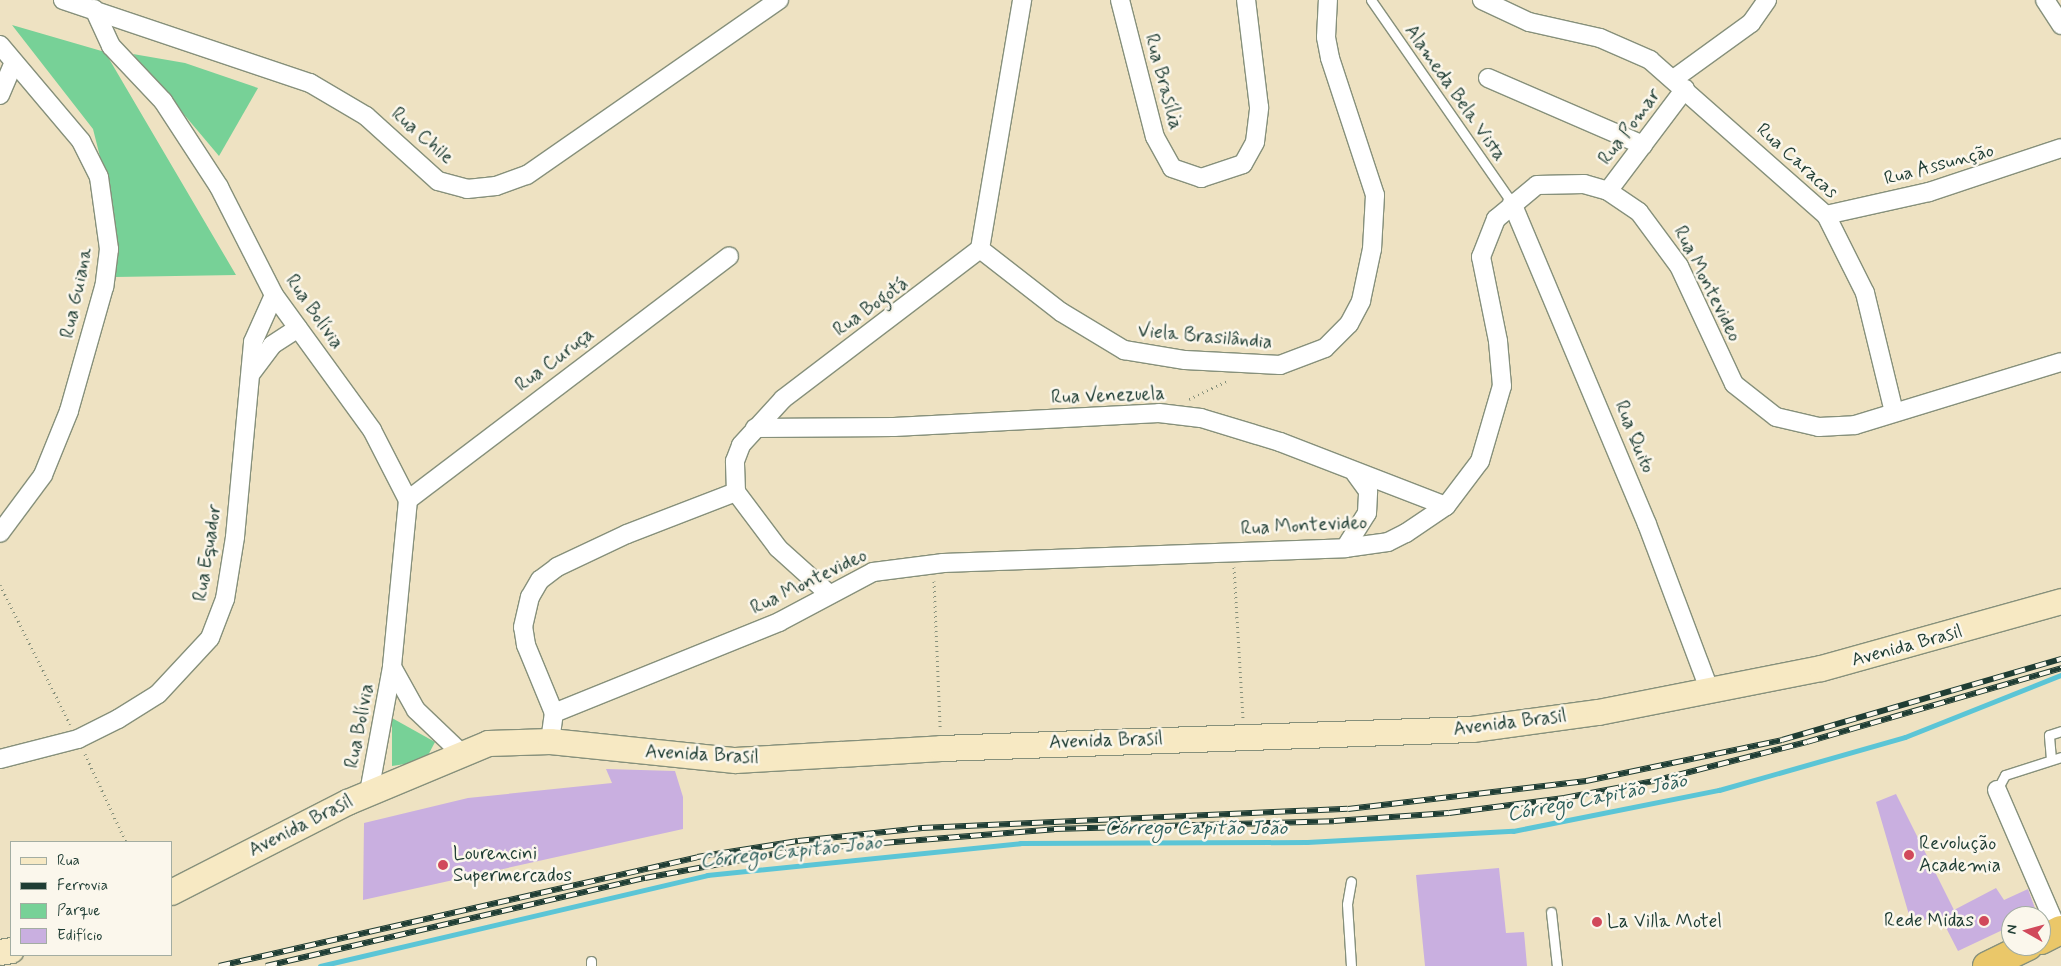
<!DOCTYPE html>
<html>
<head>
<meta charset="utf-8">
<style>
  body { margin:0 }
  #map { position:relative; width:2061px; height:966px; overflow:hidden; background:#eee2c2; font-family:Mynerve,sans-serif }
  div>[style] { position:absolute }
  .green>* { inset:0; background:#77d197 }
  .stream>* { height:5px; margin:-2.5px; padding:0 2.5px; transform-origin:2.5px; border-radius:2.5px; background:#5bc5d6 }
  .building>* { inset:0; background:#c9afe0 }
  .path>* { height:3px; margin-top:-1.5px; transform-origin:0; background:repeating-linear-gradient(90deg,#86907b 0 1px,transparent 0 5px) }
  .roads { filter:drop-shadow(1px 0 #86907b) drop-shadow(-1px 0 #86907b) drop-shadow(0 1px #86907b) drop-shadow(0 -1px #86907b) }
  .lane>* { height:9px; margin:-4.5px; padding:0 4.5px; transform-origin:4.5px; border-radius:4.5px; background:#fff }
  .street>* { height:18px; margin:-9px; padding:0 9px; transform-origin:9px; border-radius:9px; background:#fff }
  .secondary>* { height:25px; margin:-12.5px; padding:0 12.5px; transform-origin:12.5px; border-radius:12.5px; background:#f7e9c3 }
  .highway>* { height:28px; margin:-14px; padding:0 14px; transform-origin:14px; border-radius:14px; background:#eac769 }
  .rail>* { height:5.5px; margin-top:-2.75px; transform-origin:0; background:repeating-linear-gradient(90deg,#fbf7ec 0 11px,#1f3d34 0 22px); box-sizing:border-box; border-block:1px solid #1f3d34 }
  .dots>* { width:14px; height:14px; translate:-50% -50%; box-sizing:border-box; border:2px solid #fbf7ec; border-radius:50% }
  span { translate:-50% -50%; white-space:nowrap; text-align:center; line-height:1.15; -webkit-text-stroke:5px #fbf7ec; paint-order:stroke }
  .street-label { font-size:19px; color:#1f3d34 }
  .poi-label { font-size:19px; color:#1f3d34 }
  .left { translate:0 -50%; text-align:left }
  .right { translate:-100% -50%; text-align:right }
  .water-label { font-size:20px; color:#2e5f5c; font-style:italic }
  .legend { position:absolute; left:10px; top:841px; width:162px; height:115px; box-sizing:border-box; background:#fbf7ec; border:1px solid #a3ada2; margin:0; padding:6px 9px; list-style:none; font-size:15px; color:#1f3d34 }
  .legend li { display:flex; align-items:center; gap:10px; height:25px }
  .legend b { width:25px; border:1px solid #a3ada2 }
  .north { position:absolute; left:2001px; top:906px; width:50px; height:50px; box-sizing:border-box; background:#fbf7ec; border:1px solid #a3ada2; border-radius:50%; rotate:277deg; font-size:14px; font-weight:700; line-height:20px; text-align:center; color:#1f3d34 }
  .north::after { content:''; display:block; margin:auto; width:18px; height:22px; background:#d1495b; clip-path:polygon(50% 0,100% 100%,50% 72%,0 100%) }
</style>
</head>
<body>
<div id="map">
  <div class="green">
    <i style="clip-path:polygon(12px 25px,105px 52px,236px 275px,115px 277px,114px 212px,93px 129px)"></i>
    <i style="clip-path:polygon(133px 54px,185px 63px,258px 88px,219px 156px)"></i>
    <i style="clip-path:polygon(392px 718px,435px 742px,425px 761px,392px 766px)"></i>
  </div>
  <div class="stream">
    <i style="left:320px;top:966px;width:398px;rotate:-13.2deg"></i>
    <i style="left:707px;top:875px;width:315px;rotate:-5.8deg"></i>
    <i style="left:1020px;top:843px;width:287px;rotate:-0.2deg"></i>
    <i style="left:1307px;top:842px;width:206px;rotate:-3.1deg"></i>
    <i style="left:1513px;top:831px;width:210px;rotate:-11.3deg"></i>
    <i style="left:1719px;top:790px;width:193px;rotate:-15.9deg"></i>
    <i style="left:1905px;top:737px;width:168px;rotate:-21.7deg"></i>
  </div>
  <div class="building">
    <i style="clip-path:polygon(606px 769px,675px 771px,683px 797px,683px 829px,363px 900px,364px 823px,468px 798px,612px 783px)"></i>
    <i style="clip-path:polygon(1896px 794px,1954px 910px,1996px 888px,2004px 900px,2028px 889px,2037px 914px,2011px 916px,2011px 926px,1958px 951px,1939px 914px,1912px 925px,1876px 802px)"></i>
    <i style="clip-path:polygon(1499px 868px,1506px 933px,1524px 932px,1527px 966px,1425px 966px,1416px 875px)"></i>
  </div>
  <div class="path">
    <i style="left:1189px;top:399px;width:44px;rotate:-25.4deg"></i>
    <i style="left:1234px;top:567px;width:151px;rotate:86.6deg"></i>
    <i style="left:934px;top:581px;width:146px;rotate:87.6deg"></i>
    <i style="left:0;top:585px;width:156px;rotate:63.3deg"></i>
    <i style="left:85px;top:754px;width:97px;rotate:65deg"></i>
  </div>
  <div class="roads">
    <div class="lane">
      <i style="left:1371px;top:0;width:247px;rotate:55.2deg"></i>
      <i style="left:2051px;top:759px;width:24px;rotate:-95deg"></i>
      <i style="left:2049px;top:735px;width:13px;rotate:-18deg"></i>
      <i style="left:1997px;top:790px;width:17px;rotate:-62deg"></i>
      <i style="left:2005px;top:775px;width:59px;rotate:-17.8deg"></i>
      <i style="left:1551px;top:912px;width:54px;rotate:83.7deg"></i>
      <i style="left:591px;top:966px;width:5px;rotate:-90deg"></i>
      <i style="left:1351px;top:966px;width:62px;rotate:-93.7deg"></i>
      <i style="left:1347px;top:904px;width:23px;rotate:-80deg"></i>
    </div>
    <div class="street">
      <i style="left:63px;top:0;width:261px;rotate:18.6deg"></i>
      <i style="left:310px;top:83px;width:65px;rotate:30.5deg"></i>
      <i style="left:366px;top:116px;width:97px;rotate:42.1deg"></i>
      <i style="left:438px;top:181px;width:30px;rotate:15deg"></i>
      <i style="left:467px;top:189px;width:29px;rotate:-6deg"></i>
      <i style="left:496px;top:186px;width:33px;rotate:-20deg"></i>
      <i style="left:527px;top:175px;width:307px;rotate:-34.8deg"></i>
      <i style="left:1120px;top:0;width:141px;rotate:75.7deg"></i>
      <i style="left:1155px;top:137px;width:35px;rotate:61deg"></i>
      <i style="left:1172px;top:168px;width:31px;rotate:19deg"></i>
      <i style="left:1201px;top:178px;width:44px;rotate:-18.4deg"></i>
      <i style="left:1243px;top:164px;width:25px;rotate:-61deg"></i>
      <i style="left:1255px;top:142px;width:35px;rotate:-83deg"></i>
      <i style="left:1259px;top:107px;width:108px;rotate:-96.9deg"></i>
      <i style="left:1482px;top:0;width:52px;rotate:25.1deg"></i>
      <i style="left:1529px;top:22px;width:73px;rotate:12.7deg"></i>
      <i style="left:1600px;top:38px;width:55px;rotate:23.7deg"></i>
      <i style="left:1650px;top:60px;width:235px;rotate:41.4deg"></i>
      <i style="left:1826px;top:215px;width:87px;rotate:63.4deg"></i>
      <i style="left:1865px;top:293px;width:122px;rotate:76.3deg"></i>
      <i style="left:2045px;top:0;width:30px;rotate:57deg"></i>
      <i style="left:94px;top:9px;width:41px;rotate:65.3deg"></i>
      <i style="left:111px;top:46px;width:76px;rotate:46.6deg"></i>
      <i style="left:163px;top:101px;width:103px;rotate:56.9deg"></i>
      <i style="left:219px;top:187px;width:121px;rotate:63deg"></i>
      <i style="left:274px;top:295px;width:167px;rotate:54deg"></i>
      <i style="left:372px;top:430px;width:79px;rotate:62.8deg"></i>
      <i style="left:408px;top:500px;width:168px;rotate:95.5deg"></i>
      <i style="left:392px;top:667px;width:127px;rotate:100.4deg"></i>
      <i style="left:0;top:45px;width:126px;rotate:49.8deg"></i>
      <i style="left:81px;top:141px;width:40px;rotate:63.4deg"></i>
      <i style="left:99px;top:177px;width:73px;rotate:82.1deg"></i>
      <i style="left:109px;top:249px;width:38px;rotate:97deg"></i>
      <i style="left:104px;top:287px;width:129px;rotate:105.8deg"></i>
      <i style="left:69px;top:411px;width:69px;rotate:112.1deg"></i>
      <i style="left:43px;top:475px;width:72px;rotate:126.6deg"></i>
      <i style="left:1488px;top:78px;width:169px;rotate:23.4deg"></i>
      <i style="left:1675px;top:78px;width:94px;rotate:-35.9deg"></i>
      <i style="left:1751px;top:23px;width:28px;rotate:-55deg"></i>
      <i style="left:0;top:95px;width:34px;rotate:-67deg"></i>
      <i style="left:1608px;top:191px;width:128px;rotate:-53deg"></i>
      <i style="left:1512px;top:203px;width:348px;rotate:67.2deg"></i>
      <i style="left:1647px;top:524px;width:176px;rotate:69.4deg"></i>
      <i style="left:1826px;top:215px;width:106px;rotate:-12.6deg"></i>
      <i style="left:1929px;top:192px;width:139px;rotate:-18.4deg"></i>
      <i style="left:980px;top:249px;width:103px;rotate:37.9deg"></i>
      <i style="left:1061px;top:312px;width:74px;rotate:31.1deg"></i>
      <i style="left:1124px;top:350px;width:62px;rotate:9.3deg"></i>
      <i style="left:1185px;top:360px;width:95px;rotate:3deg"></i>
      <i style="left:1280px;top:365px;width:48px;rotate:-20.7deg"></i>
      <i style="left:1325px;top:348px;width:34px;rotate:-45deg"></i>
      <i style="left:1349px;top:324px;width:26px;rotate:-62deg"></i>
      <i style="left:1361px;top:301px;width:53px;rotate:-78.1deg"></i>
      <i style="left:1372px;top:249px;width:54px;rotate:-86.8deg"></i>
      <i style="left:1375px;top:195px;width:144px;rotate:-108.2deg"></i>
      <i style="left:1330px;top:58px;width:21px;rotate:-101deg"></i>
      <i style="left:1326px;top:37px;width:37px;rotate:-87deg"></i>
      <i style="left:252px;top:372px;width:34px;rotate:-53deg"></i>
      <i style="left:272px;top:345px;width:31px;rotate:-33deg"></i>
      <i style="left:755px;top:428px;width:139px;rotate:-0.4deg"></i>
      <i style="left:894px;top:427px;width:265px;rotate:-3deg"></i>
      <i style="left:1159px;top:413px;width:42px;rotate:6.8deg"></i>
      <i style="left:1201px;top:418px;width:83px;rotate:16.9deg"></i>
      <i style="left:1280px;top:442px;width:178px;rotate:21.1deg"></i>
      <i style="left:408px;top:500px;width:403px;rotate:-37.2deg"></i>
      <i style="left:1345px;top:548px;width:41px;rotate:-57.8deg"></i>
      <i style="left:1367px;top:513px;width:22px;rotate:-87deg"></i>
      <i style="left:1368px;top:491px;width:22px;rotate:-126deg"></i>
      <i style="left:829px;top:594px;width:69px;rotate:-138deg"></i>
      <i style="left:778px;top:548px;width:70px;rotate:-126.9deg"></i>
      <i style="left:736px;top:492px;width:31px;rotate:-92deg"></i>
      <i style="left:735px;top:461px;width:17px;rotate:-69deg"></i>
      <i style="left:741px;top:445px;width:62px;rotate:-47.6deg"></i>
      <i style="left:783px;top:399px;width:248px;rotate:-37.3deg"></i>
      <i style="left:980px;top:249px;width:253px;rotate:-80.4deg"></i>
      <i style="left:392px;top:667px;width:49px;rotate:60.8deg"></i>
      <i style="left:416px;top:710px;width:61px;rotate:43.7deg"></i>
      <i style="left:554px;top:713px;width:74px;rotate:-112.4deg"></i>
      <i style="left:526px;top:645px;width:18px;rotate:-99deg"></i>
      <i style="left:523px;top:627px;width:31px;rotate:-77deg"></i>
      <i style="left:530px;top:597px;width:20px;rotate:-60deg"></i>
      <i style="left:540px;top:580px;width:21px;rotate:-37deg"></i>
      <i style="left:557px;top:567px;width:77px;rotate:-25.2deg"></i>
      <i style="left:627px;top:534px;width:117px;rotate:-21.1deg"></i>
      <i style="left:550px;top:741px;width:28px;rotate:-82deg"></i>
      <i style="left:554px;top:713px;width:243px;rotate:-22deg"></i>
      <i style="left:779px;top:622px;width:106px;rotate:-28deg"></i>
      <i style="left:873px;top:572px;width:71px;rotate:-7.3deg"></i>
      <i style="left:943px;top:563px;width:402px;rotate:-2.1deg"></i>
      <i style="left:1345px;top:548px;width:43px;rotate:-7.9deg"></i>
      <i style="left:1388px;top:542px;width:20px;rotate:-27deg"></i>
      <i style="left:1406px;top:533px;width:48px;rotate:-34deg"></i>
      <i style="left:1446px;top:506px;width:56px;rotate:-52.9deg"></i>
      <i style="left:1480px;top:461px;width:78px;rotate:-73.7deg"></i>
      <i style="left:1502px;top:386px;width:45px;rotate:-95.1deg"></i>
      <i style="left:1498px;top:341px;width:86px;rotate:-101.4deg"></i>
      <i style="left:1481px;top:257px;width:41px;rotate:-68.5deg"></i>
      <i style="left:1496px;top:219px;width:53px;rotate:-39.7deg"></i>
      <i style="left:1537px;top:185px;width:47px;rotate:-1.2deg"></i>
      <i style="left:1584px;top:184px;width:25px;rotate:16deg"></i>
      <i style="left:1608px;top:191px;width:37px;rotate:34deg"></i>
      <i style="left:1639px;top:212px;width:67px;rotate:53.5deg"></i>
      <i style="left:1679px;top:266px;width:130px;rotate:65deg"></i>
      <i style="left:1734px;top:384px;width:53px;rotate:38.2deg"></i>
      <i style="left:1776px;top:417px;width:44px;rotate:13.1deg"></i>
      <i style="left:1819px;top:427px;width:36px;rotate:-3deg"></i>
      <i style="left:1855px;top:425px;width:215px;rotate:-17deg"></i>
      <i style="left:0;top:759px;width:81px;rotate:-14.4deg"></i>
      <i style="left:78px;top:739px;width:45px;rotate:-26.6deg"></i>
      <i style="left:118px;top:719px;width:47px;rotate:-32deg"></i>
      <i style="left:158px;top:694px;width:76px;rotate:-47.1deg"></i>
      <i style="left:210px;top:638px;width:42px;rotate:-69deg"></i>
      <i style="left:225px;top:599px;width:63px;rotate:-80.8deg"></i>
      <i style="left:235px;top:537px;width:196px;rotate:-84.7deg"></i>
      <i style="left:253px;top:342px;width:51px;rotate:-65.9deg"></i>
      <i style="left:1997px;top:790px;width:154px;rotate:66.6deg"></i>
    </div>
    <div class="secondary">
      <i style="left:171px;top:892px;width:198px;rotate:-27.1deg"></i>
      <i style="left:347px;top:802px;width:153px;rotate:-22.7deg"></i>
      <i style="left:488px;top:743px;width:62px;rotate:-1.8deg"></i>
      <i style="left:550px;top:741px;width:186px;rotate:5.9deg"></i>
      <i style="left:735px;top:760px;width:206px;rotate:-3.3deg"></i>
      <i style="left:941px;top:748px;width:531px;rotate:-2.05deg"></i>
      <i style="left:1472px;top:729px;width:127px;rotate:-7.7deg"></i>
      <i style="left:1598px;top:712px;width:227px;rotate:-11.2deg"></i>
      <i style="left:1821px;top:668px;width:249px;rotate:-15.6deg"></i>
      <i style="left:0;top:952px;width:11px;rotate:-10deg"></i>
    </div>
    <div class="highway">
      <i style="left:2041px;top:940px;width:22px;rotate:-27deg"></i>
      <i style="left:1987px;top:966px;width:46px;rotate:-26deg"></i>
    </div>
  </div>
  <div class="rail">
    <i style="left:219px;top:966px;width:490px;rotate:-12.8deg"></i>
    <i style="left:697px;top:857px;width:102px;rotate:-9deg"></i>
    <i style="left:798px;top:841px;width:125px;rotate:-6deg"></i>
    <i style="left:922px;top:828px;width:426px;rotate:-2.6deg"></i>
    <i style="left:1348px;top:809px;width:240px;rotate:-6.7deg"></i>
    <i style="left:1586px;top:781px;width:200px;rotate:-11.8deg"></i>
    <i style="left:1782px;top:740px;width:291px;rotate:-16.2deg"></i>
    <i style="left:266px;top:966px;width:389px;rotate:-13.1deg"></i>
    <i style="left:645px;top:878px;width:153px;rotate:-10.6deg"></i>
    <i style="left:795px;top:850px;width:260px;rotate:-4.6deg"></i>
    <i style="left:1054px;top:829px;width:280px;rotate:-1.6deg"></i>
    <i style="left:1334px;top:821px;width:115px;rotate:-4deg"></i>
    <i style="left:1449px;top:813px;width:116px;rotate:-7.4deg"></i>
    <i style="left:1564px;top:798px;width:92px;rotate:-10.7deg"></i>
    <i style="left:1654px;top:781px;width:158px;rotate:-14.3deg"></i>
    <i style="left:1807px;top:742px;width:265px;rotate:-16.2deg"></i>
  </div>
  <div class="dots">
    <i style="left:1909px;top:855px;background:#d1495b"></i>
    <i style="left:443px;top:865px;background:#d1495b"></i>
    <i style="left:1984px;top:921px;background:#d1495b"></i>
    <i style="left:1597px;top:922px;background:#d1495b"></i>
  </div>
  <div class="street-label">
    <span style="left:1163px;top:82px;rotate:75deg">Rua Brasília</span>
    <span style="left:1455px;top:93px;rotate:55deg">Alameda Bela Vista</span>
    <span style="left:1630px;top:127px;rotate:-53deg">Rua Pomar</span>
    <span style="left:422px;top:136px;rotate:41deg">Rua Chile</span>
    <span style="left:1797px;top:161px;rotate:42deg">Rua Caracas</span>
    <span style="left:1939px;top:165px;rotate:-15deg">Rua Assunção</span>
    <span style="left:1707px;top:284px;rotate:63deg">Rua Montevideo</span>
    <span style="left:77px;top:293px;rotate:-78deg">Rua Guiana</span>
    <span style="left:871px;top:307px;rotate:-36deg">Rua Bogotá</span>
    <span style="left:314px;top:312px;rotate:55deg">Rua Bolívia</span>
    <span style="left:1205px;top:337px;rotate:5deg">Viela Brasilândia</span>
    <span style="left:555px;top:360px;rotate:-37deg">Rua Curuça</span>
    <span style="left:1108px;top:396px;rotate:-2deg">Rua Venezuela</span>
    <span style="left:1634px;top:437px;rotate:68deg">Rua Quito</span>
    <span style="left:1304px;top:526px;rotate:-3deg">Rua Montevideo</span>
    <span style="left:208px;top:553px;rotate:-81deg">Rua Equador</span>
    <span style="left:809px;top:582px;rotate:-26deg">Rua Montevideo</span>
    <span style="left:1907px;top:646px;rotate:-15deg">Avenida Brasil</span>
    <span style="left:1510px;top:723px;rotate:-7deg">Avenida Brasil</span>
    <span style="left:360px;top:726px;rotate:-79deg">Rua Bolívia</span>
    <span style="left:1106px;top:741px;rotate:-2deg">Avenida Brasil</span>
    <span style="left:702px;top:755px;rotate:3deg">Avenida Brasil</span>
    <span style="left:301px;top:826px;rotate:-27deg">Avenida Brasil</span>
  </div>
  <div class="poi-label">
    <span class="left" style="left:1919px;top:855px">Revolução<br>Academia</span>
    <span class="left" style="left:453px;top:865px">Lourencini<br>Supermercados</span>
    <span class="right" style="left:1974px;top:921px">Rede Midas</span>
    <span class="left" style="left:1607px;top:922px">La Villa Motel</span>
  </div>
  <div class="water-label">
    <span style="left:1597px;top:798px;rotate:-11deg">Córrego Capitão João</span>
    <span style="left:1196px;top:828px">Córrego Capitão João</span>
    <span style="left:791px;top:852px;rotate:-6deg">Córrego Capitão João</span>
  </div>
  <ul class="legend">
  <li><b style="height:6px;background:#f7e9c3"></b>Rua</li>
  <li><b style="height:6px;background:#1f3d34"></b>Ferrovia</li>
  <li><b style="height:14px;background:#77d197"></b>Parque</li>
  <li><b style="height:14px;background:#c9afe0"></b>Edifício</li>
  </ul>
  <div class="north">N</div>
</div>
</body>
</html>
